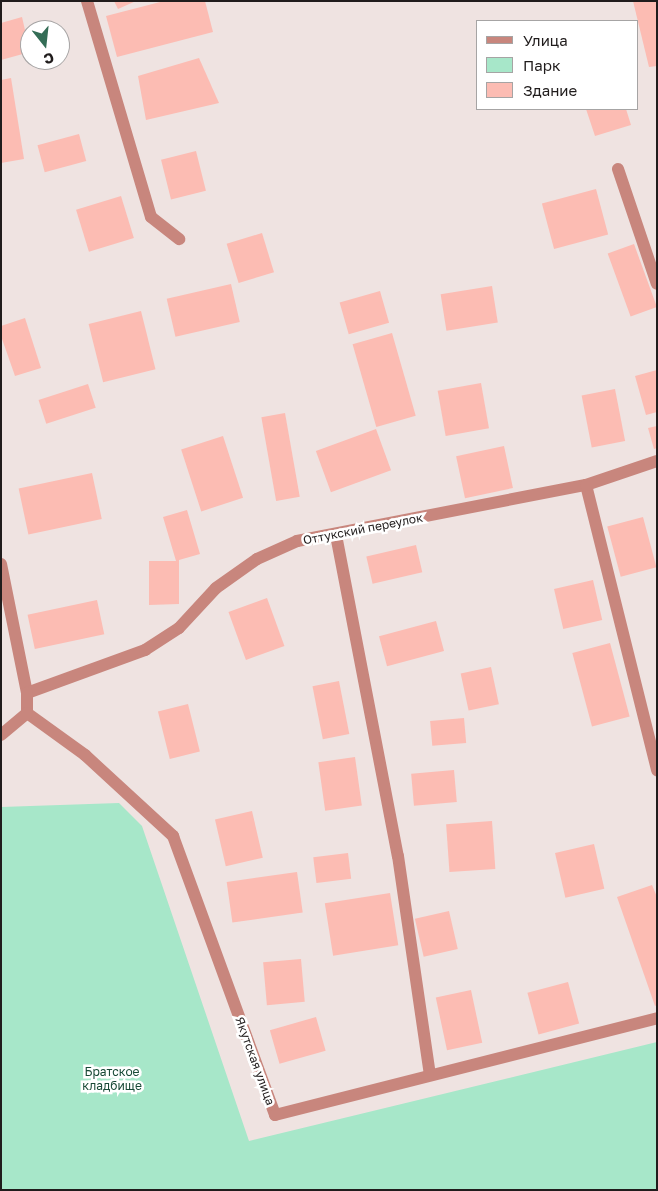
<!DOCTYPE html>
<html>
<head>
<meta charset="utf-8">
<style>
  body { margin:0 }
  #map { position:relative; width:658px; height:1191px; overflow:hidden; background:#efe3e1; font-family:"Golos Text",sans-serif }
  div>[style] { position:absolute }
  .green>* { inset:0; background:#a7e7c9 }
  .building>* { inset:0; background:#fcbcb3; transform-origin:0 0 }
  .minor>* { height:12px; margin:-6px; padding:0 6px; transform-origin:6px; border-radius:6px; background:#c8867d }
  span { translate:-50% -50%; white-space:nowrap; text-align:center; line-height:1.15; -webkit-text-stroke:5px #fff; paint-order:stroke }
  .street-label { font-size:12px; color:#201c1c }
  .park-label { font-size:12px; color:#184936 }
  .frame { position:absolute; inset:0; border:2px solid #201c1c; pointer-events:none }
  .legend { position:absolute; left:476px; top:20px; width:162px; height:90px; box-sizing:border-box; background:#fff; border:1px solid #a6a4a4; margin:0; padding:6px 9px; list-style:none; font-size:15px; color:#201c1c }
  .legend li { display:flex; align-items:center; gap:10px; height:25px }
  .legend b { width:25px; border:1px solid #a6a4a4 }
  .north { position:absolute; left:20px; top:20px; width:50px; height:50px; box-sizing:border-box; background:#fff; border:1px solid #a6a4a4; border-radius:50%; rotate:164deg; font-size:14px; font-weight:700; line-height:20px; text-align:center; color:#201c1c }
  .north::after { content:''; display:block; margin:auto; width:18px; height:22px; background:#346d56; clip-path:polygon(50% 0,100% 100%,50% 72%,0 100%) }
</style>
</head>
<body>
<div id="map">
  <div class="green">
    <i style="clip-path:polygon(119px 803px,142px 826px,249px 1141px,657px 1042px,657px 1190px,1px 1190px,1px 807px)"></i>
  </div>
  <div class="building">
    <i style="clip-path:polygon(114px 1px,136px 1px,118px 9px)"></i>
    <i style="clip-path:polygon(164px 1px,205px 1px,213px 32px,117px 57px,106px 16px)"></i>
    <i style="clip-path:polygon(633px 1px,657px 1px,657px 66px,649px 67px)"></i>
    <i style="clip-path:polygon(22px 17px,30px 52px,1px 60px,1px 23px)"></i>
    <i style="clip-path:polygon(199px 58px,219px 103px,146px 120px,138px 76px)"></i>
    <i style="clip-path:polygon(11px 78px,24px 159px,1px 163px,1px 80px)"></i>
    <i style="clip-path:polygon(586px 109px,626px 109px,631px 125px,595px 136px)"></i>
    <i style="left:79px;top:134px;width:28px;height:43px;rotate:75deg"></i>
    <i style="left:196px;top:151px;width:41px;height:36px;rotate:76deg"></i>
    <i style="left:596px;top:189px;width:47px;height:56px;rotate:75deg"></i>
    <i style="left:121px;top:196px;width:44px;height:47px;rotate:73deg"></i>
    <i style="left:262px;top:233px;width:41px;height:37px;rotate:73deg"></i>
    <i style="left:634px;top:244px;width:67px;height:28px;rotate:70deg"></i>
    <i style="left:231px;top:284px;width:39px;height:66px;rotate:77deg"></i>
    <i style="left:492px;top:286px;width:37px;height:52px;rotate:81deg"></i>
    <i style="left:380px;top:291px;width:33px;height:42px;rotate:74deg"></i>
    <i style="left:141px;top:311px;width:60px;height:54px;rotate:76deg"></i>
    <i style="clip-path:polygon(25px 318px,41px 368px,15px 376px,1px 336px,1px 326px)"></i>
    <i style="left:392px;top:333px;width:86px;height:41px;rotate:74deg"></i>
    <i style="clip-path:polygon(657px 370px,657px 412px,646px 415px,635px 376px)"></i>
    <i style="left:481px;top:383px;width:46px;height:44px;rotate:80deg"></i>
    <i style="left:88px;top:384px;width:25px;height:52px;rotate:72deg"></i>
    <i style="left:615px;top:389px;width:53px;height:34px;rotate:79deg"></i>
    <i style="left:285px;top:413px;width:85px;height:24px;rotate:80deg"></i>
    <i style="clip-path:polygon(657px 426px,657px 448px,654px 449px,648px 428px)"></i>
    <i style="left:376px;top:429px;width:44px;height:64px;rotate:70deg"></i>
    <i style="left:223px;top:436px;width:65px;height:44px;rotate:72deg"></i>
    <i style="left:504px;top:446px;width:43px;height:49px;rotate:78deg"></i>
    <i style="left:92px;top:473px;width:47px;height:75px;rotate:78deg"></i>
    <i style="clip-path:polygon(187px 510px,200px 554px,179px 560px,179px 604px,149px 605px,149px 561px,176px 561px,163px 517px)"></i>
    <i style="left:643px;top:517px;width:52px;height:37px;rotate:75deg"></i>
    <i style="left:416px;top:545px;width:28px;height:51px;rotate:77deg"></i>
    <i style="left:593px;top:580px;width:41px;height:40px;rotate:77deg"></i>
    <i style="left:267px;top:598px;width:51px;height:41px;rotate:70deg"></i>
    <i style="left:97px;top:600px;width:35px;height:71px;rotate:78deg"></i>
    <i style="left:436px;top:621px;width:31px;height:59px;rotate:75deg"></i>
    <i style="left:610px;top:643px;width:76px;height:39px;rotate:75deg"></i>
    <i style="left:491px;top:667px;width:38px;height:31px;rotate:78deg"></i>
    <i style="left:339px;top:681px;width:54px;height:27px;rotate:79deg"></i>
    <i style="left:188px;top:704px;width:49px;height:31px;rotate:76deg"></i>
    <i style="left:464px;top:718px;width:25px;height:34px;rotate:85deg"></i>
    <i style="left:355px;top:757px;width:49px;height:37px;rotate:82deg"></i>
    <i style="left:454px;top:770px;width:32px;height:43px;rotate:85deg"></i>
    <i style="left:252px;top:811px;width:48px;height:38px;rotate:77deg"></i>
    <i style="left:492px;top:821px;width:48px;height:46px;rotate:86deg"></i>
    <i style="left:594px;top:844px;width:46px;height:40px;rotate:77deg"></i>
    <i style="left:348px;top:853px;width:26px;height:35px;rotate:83deg"></i>
    <i style="left:297px;top:872px;width:41px;height:71px;rotate:82deg"></i>
    <i style="clip-path:polygon(652px 885px,657px 897px,657px 1005px,655px 1006px,617px 897px)"></i>
    <i style="left:390px;top:893px;width:53px;height:66px;rotate:81deg"></i>
    <i style="left:449px;top:911px;width:39px;height:35px;rotate:77deg"></i>
    <i style="left:301px;top:959px;width:43px;height:38px;rotate:85deg"></i>
    <i style="left:568px;top:982px;width:43px;height:42px;rotate:75deg"></i>
    <i style="left:471px;top:990px;width:54px;height:36px;rotate:78deg"></i>
    <i style="left:316px;top:1017px;width:35px;height:48px;rotate:74deg"></i>
  </div>
  <div class="minor">
    <i style="left:87px;top:1px;width:225px;rotate:73.5deg"></i>
    <i style="left:151px;top:217px;width:36px;rotate:38deg"></i>
    <i style="left:618px;top:169px;width:121px;rotate:71.3deg"></i>
    <i style="left:586px;top:485px;width:294px;rotate:76deg"></i>
    <i style="left:336px;top:535px;width:327px;rotate:79.1deg"></i>
    <i style="left:398px;top:856px;width:221px;rotate:81.7deg"></i>
    <i style="left:1px;top:564px;width:132px;rotate:78.6deg"></i>
    <i style="left:27px;top:693px;width:126px;rotate:-20deg"></i>
    <i style="left:145px;top:650px;width:40px;rotate:-32.9deg"></i>
    <i style="left:179px;top:628px;width:54px;rotate:-47.2deg"></i>
    <i style="left:216px;top:588px;width:50px;rotate:-35.3deg"></i>
    <i style="left:257px;top:559px;width:44px;rotate:-24.2deg"></i>
    <i style="left:297px;top:541px;width:294px;rotate:-11deg"></i>
    <i style="left:586px;top:485px;width:75px;rotate:-18.7deg"></i>
    <i style="left:27px;top:693px;width:20px;rotate:90deg"></i>
    <i style="left:27px;top:713px;width:72px;rotate:35.9deg"></i>
    <i style="left:85px;top:755px;width:120px;rotate:42.6deg"></i>
    <i style="left:173px;top:836px;width:297px;rotate:69.9deg"></i>
    <i style="left:275px;top:1115px;width:394px;rotate:-14.2deg"></i>
    <i style="left:1px;top:735px;width:34px;rotate:-40deg"></i>
  </div>
  <div class="street-label">
    <span style="left:363px;top:529px;rotate:-11deg">Оттукский переулок</span>
    <span style="left:255px;top:1061px;rotate:70deg">Якутская улица</span>
  </div>
  <div class="park-label">
    <span style="left:112px;top:1079px">Братское<br>кладбище</span>
  </div>
  <div class="frame"></div>
  <ul class="legend">
  <li><b style="height:6px;background:#c8867d"></b>Улица</li>
  <li><b style="height:14px;background:#a7e7c9"></b>Парк</li>
  <li><b style="height:14px;background:#fcbcb3"></b>Здание</li>
  </ul>
  <div class="north">С</div>
</div>
</body>
</html>
